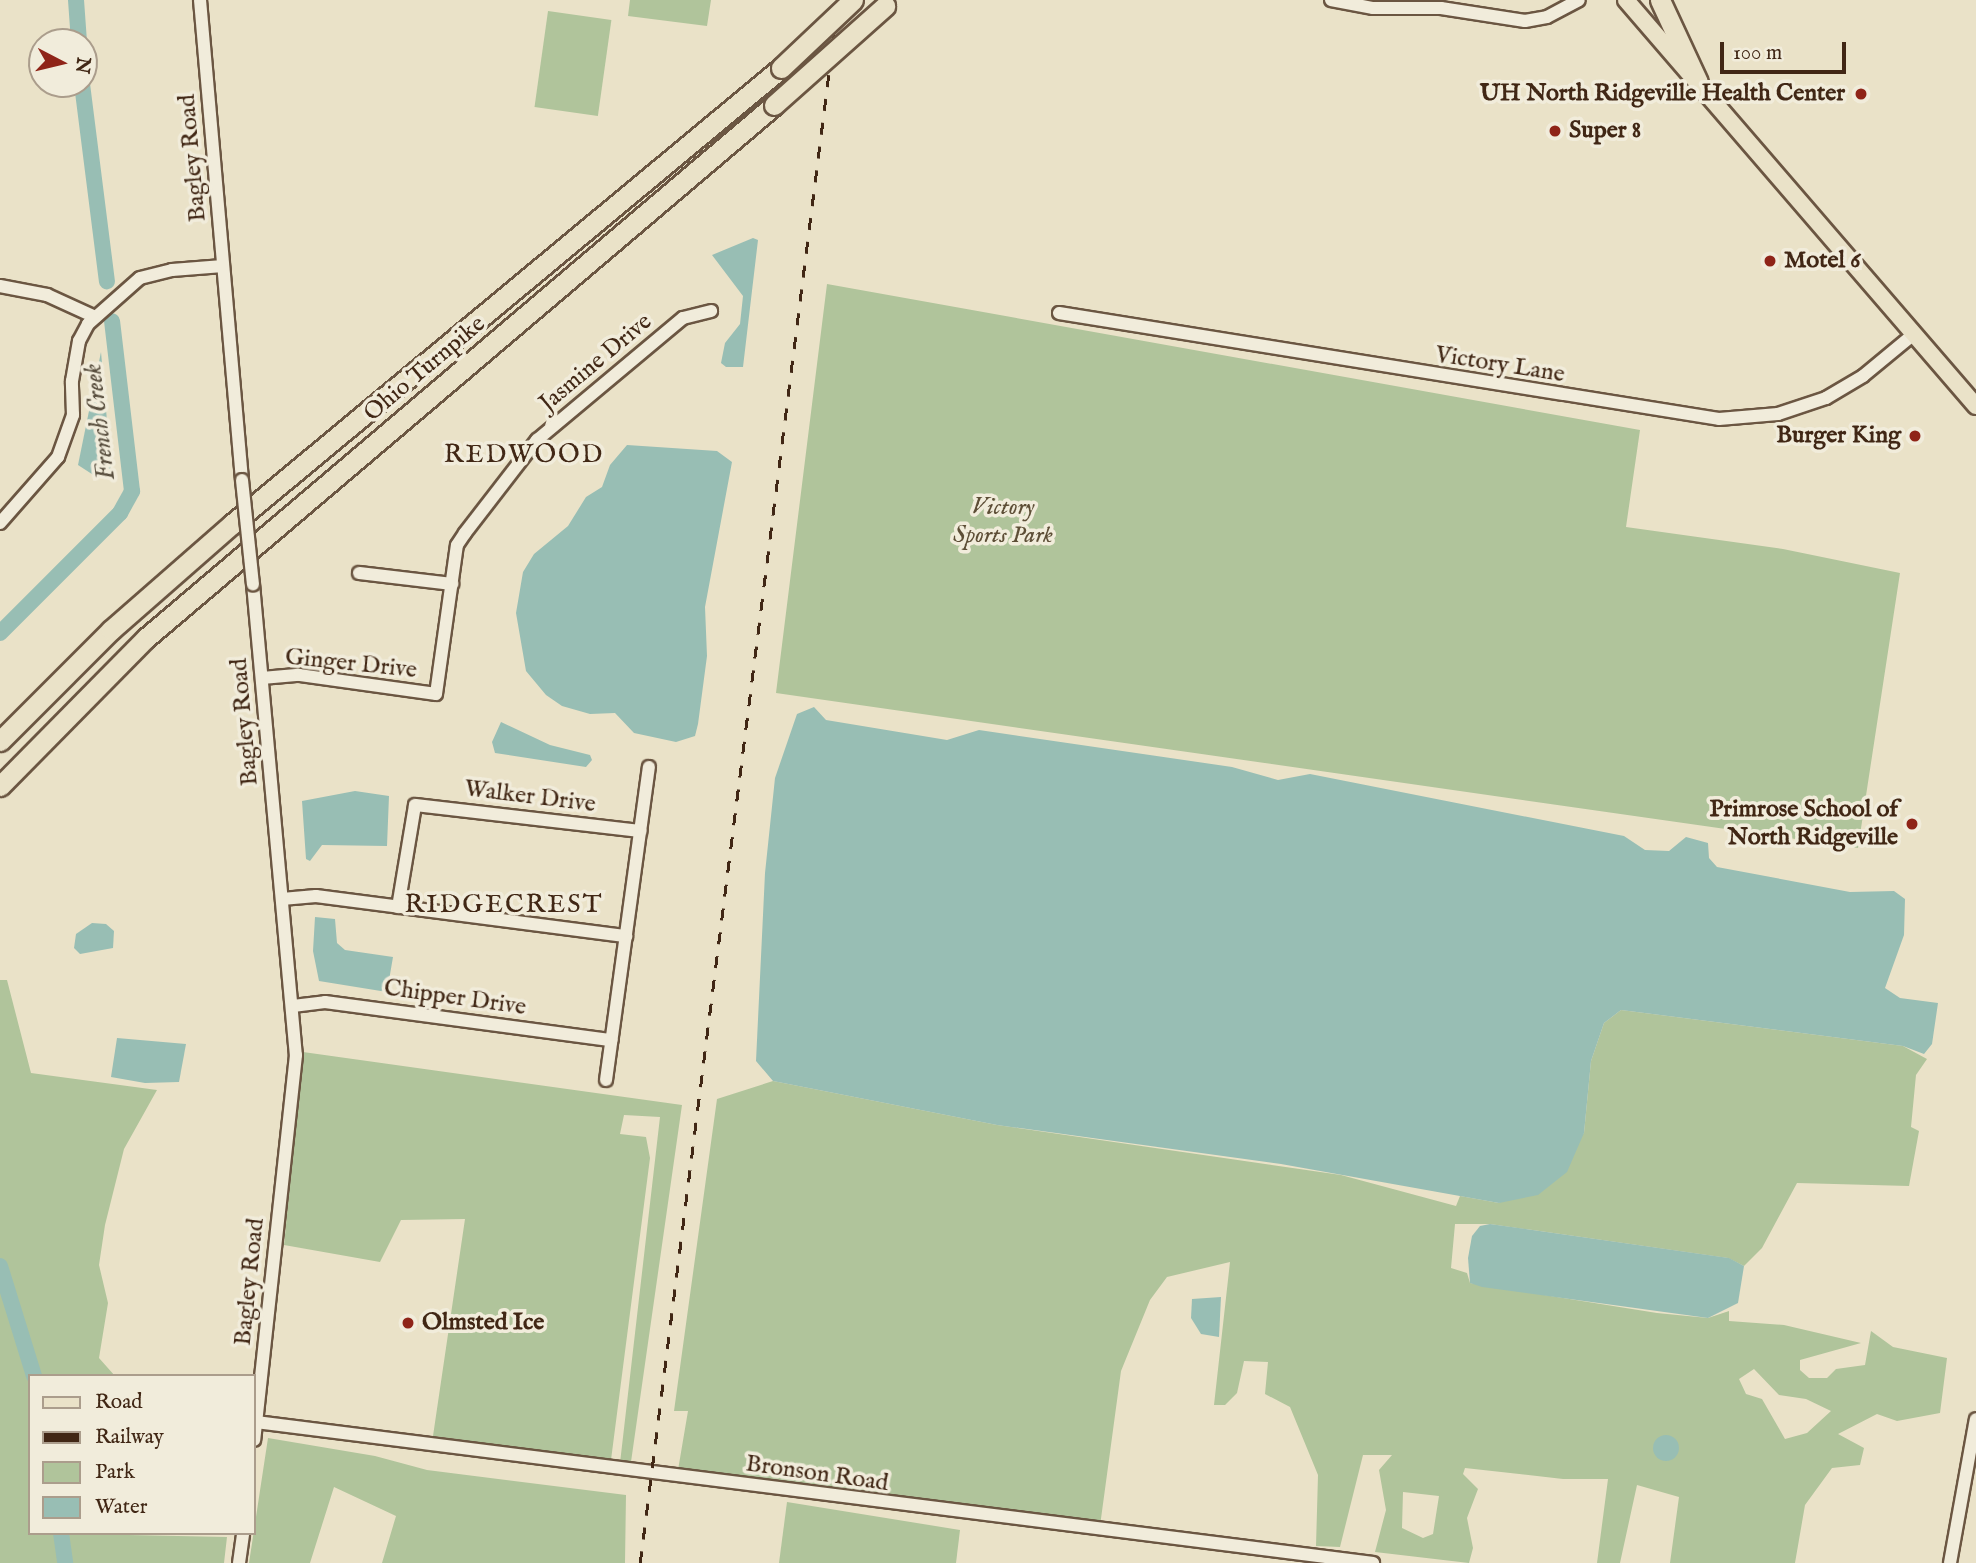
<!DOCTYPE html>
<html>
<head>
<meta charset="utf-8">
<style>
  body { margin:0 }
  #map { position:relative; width:1976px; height:1563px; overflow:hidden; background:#eae2c8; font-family:"IM FELL English",serif }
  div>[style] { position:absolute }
  .green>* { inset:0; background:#b0c49b; transform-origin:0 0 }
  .water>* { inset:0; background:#98beb4 }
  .round { border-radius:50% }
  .river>* { height:16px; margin:-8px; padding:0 8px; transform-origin:8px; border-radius:8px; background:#98beb4 }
  .roads { filter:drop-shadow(2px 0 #6b5642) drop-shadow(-2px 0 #6b5642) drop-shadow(0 2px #6b5642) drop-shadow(0 -2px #6b5642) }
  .minor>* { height:12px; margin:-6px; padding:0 6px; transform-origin:6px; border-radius:6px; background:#f1ecdb }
  .major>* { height:16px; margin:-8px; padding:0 8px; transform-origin:8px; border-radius:8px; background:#eae2c8 }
  .highway>* { height:19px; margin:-9.5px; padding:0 9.5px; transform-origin:9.5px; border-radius:9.5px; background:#eae2c8 }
  .rail>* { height:2.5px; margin-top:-1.25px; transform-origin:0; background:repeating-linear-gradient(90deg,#412715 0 12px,transparent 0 24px) }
  .bridges { filter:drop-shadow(2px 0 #6b5642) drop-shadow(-2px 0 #6b5642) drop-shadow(0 2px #6b5642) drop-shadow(0 -2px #6b5642) }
  .minor-bridge>* { height:12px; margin:-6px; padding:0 6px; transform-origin:6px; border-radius:6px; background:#f1ecdb }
  .highway-bridge>* { height:19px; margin:-9.5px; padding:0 9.5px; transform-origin:9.5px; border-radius:9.5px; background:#eae2c8 }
  .dots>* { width:19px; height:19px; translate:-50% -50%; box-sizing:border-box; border:4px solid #f1ecdb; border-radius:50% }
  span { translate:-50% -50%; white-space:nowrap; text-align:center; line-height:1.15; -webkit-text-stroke:7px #f1ecdb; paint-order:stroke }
  .poi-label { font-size:24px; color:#412715; font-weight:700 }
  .right { translate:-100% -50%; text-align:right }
  .left { translate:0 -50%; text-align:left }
  .street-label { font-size:24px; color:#412715 }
  .park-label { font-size:24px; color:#5d4e36; font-style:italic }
  .water-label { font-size:26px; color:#574d3d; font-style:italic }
  .neighbourhood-label { font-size:26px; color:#412715; letter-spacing:2px }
  .legend { position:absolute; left:28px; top:1374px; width:228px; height:161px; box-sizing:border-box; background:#f1ecdb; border:2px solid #ab9d8c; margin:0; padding:9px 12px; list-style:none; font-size:21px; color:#412715 }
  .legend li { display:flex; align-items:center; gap:14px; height:35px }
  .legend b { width:35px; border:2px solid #ab9d8c }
  .north { position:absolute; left:28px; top:28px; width:70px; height:70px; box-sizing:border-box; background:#f1ecdb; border:2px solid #ab9d8c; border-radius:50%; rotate:97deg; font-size:19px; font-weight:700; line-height:28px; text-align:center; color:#412715 }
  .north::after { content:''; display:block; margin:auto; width:24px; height:32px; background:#8f2418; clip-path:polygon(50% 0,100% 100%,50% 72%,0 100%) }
  .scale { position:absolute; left:1720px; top:42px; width:126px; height:32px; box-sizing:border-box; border:4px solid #412715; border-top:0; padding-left:9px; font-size:21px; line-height:24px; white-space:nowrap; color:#412715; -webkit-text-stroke:5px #f1ecdb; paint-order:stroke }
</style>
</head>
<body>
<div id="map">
  <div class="green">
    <i style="clip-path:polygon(630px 0,711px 0,707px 26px,628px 16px)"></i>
    <i style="left:548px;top:11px;width:64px;height:97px;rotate:8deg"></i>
    <i style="clip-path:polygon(827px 284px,1640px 430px,1626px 527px,1783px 549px,1900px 573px,1858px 848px,776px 693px)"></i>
    <i style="clip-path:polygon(0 980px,7px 980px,31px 1073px,157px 1090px,124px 1149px,105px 1225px,99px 1265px,108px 1303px,99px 1358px,115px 1376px,30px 1376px,30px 1533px,227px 1537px,224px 1563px,0 1563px)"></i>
    <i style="clip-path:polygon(evenodd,1621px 1010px,1903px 1046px,1927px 1059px,1916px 1075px,1911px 1127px,1919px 1131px,1909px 1186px,1797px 1183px,1762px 1248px,1744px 1266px,1728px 1258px,1490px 1224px,1455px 1224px,1451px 1268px,1467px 1273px,1470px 1283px,1657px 1313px,1708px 1318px,1729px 1311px,1729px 1321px,1784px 1325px,1861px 1343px,1800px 1360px,1800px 1370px,1809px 1378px,1827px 1378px,1836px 1369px,1865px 1365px,1871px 1331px,1893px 1347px,1947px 1358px,1940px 1413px,1897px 1421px,1877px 1414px,1838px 1434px,1864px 1448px,1860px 1465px,1832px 1468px,1805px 1505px,1795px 1563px,1670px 1563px,1679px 1497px,1637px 1485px,1620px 1563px,1597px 1563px,1608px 1479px,1563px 1479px,1465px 1468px,1463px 1474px,1478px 1489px,1467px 1518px,1473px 1548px,1469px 1563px,1375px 1552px,1386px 1510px,1379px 1470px,1392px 1455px,1363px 1455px,1340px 1547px,1316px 1546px,1318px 1475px,1290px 1407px,1265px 1394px,1268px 1362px,1244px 1361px,1237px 1393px,1225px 1405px,1214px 1405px,1230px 1262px,1167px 1277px,1150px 1300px,1121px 1371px,1100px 1526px,678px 1470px,688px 1411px,674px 1411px,717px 1099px,773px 1081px,997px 1125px,1341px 1175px,1456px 1206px,1460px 1196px,1499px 1203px,1584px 1133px,1591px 1061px,1604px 1023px,1621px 1010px,1754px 1369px,1779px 1395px,1806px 1399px,1831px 1411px,1807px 1433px,1785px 1439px,1762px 1399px,1746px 1394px,1739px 1379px,1754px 1369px,1621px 1010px,1403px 1492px,1439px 1496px,1433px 1534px,1423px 1538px,1402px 1528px,1403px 1492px)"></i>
    <i style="clip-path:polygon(303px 1052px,682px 1105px,631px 1462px,620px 1463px,660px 1117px,624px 1115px,620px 1134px,646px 1137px,650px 1158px,611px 1460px,433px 1436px,465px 1219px,401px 1220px,380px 1262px,284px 1245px)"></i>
    <i style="clip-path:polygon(268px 1438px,375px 1456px,427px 1470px,626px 1495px,625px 1563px,382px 1563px,396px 1516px,334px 1487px,310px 1563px,249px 1563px)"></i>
    <i style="clip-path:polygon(787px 1502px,960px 1530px,956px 1563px,779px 1563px)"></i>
  </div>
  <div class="water">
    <i style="clip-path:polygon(753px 238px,758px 240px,743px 367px,726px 367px,721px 363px,725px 343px,740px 324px,743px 296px,712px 255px)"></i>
    <i style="clip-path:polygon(101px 352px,111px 467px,107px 475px,98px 478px,78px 465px)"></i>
    <i style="clip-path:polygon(627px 445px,717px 451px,732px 462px,705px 607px,707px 656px,698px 724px,695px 736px,676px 742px,634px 733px,615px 713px,590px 714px,562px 706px,546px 695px,526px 671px,516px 613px,523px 572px,534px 554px,568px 526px,586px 497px,602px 487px,610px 465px)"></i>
    <i style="clip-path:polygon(814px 707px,826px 720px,947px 740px,979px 730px,1232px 767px,1278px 780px,1310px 774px,1624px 836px,1645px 850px,1669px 851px,1686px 837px,1708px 843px,1709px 858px,1717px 867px,1850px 892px,1894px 891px,1905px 899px,1904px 935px,1885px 988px,1900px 998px,1938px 1003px,1932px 1044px,1924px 1054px,1903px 1046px,1621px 1010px,1604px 1023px,1591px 1061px,1584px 1133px,1567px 1172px,1538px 1195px,1499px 1203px,1281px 1164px,997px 1125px,773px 1081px,756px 1061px,765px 873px,775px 778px,797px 714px)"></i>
    <i style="clip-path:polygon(501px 722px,550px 745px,590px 755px,592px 760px,586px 767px,495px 753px,492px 742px)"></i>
    <i style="clip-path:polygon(355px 791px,389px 796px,387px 846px,322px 845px,310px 861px,306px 859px,302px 801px)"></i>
    <i style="clip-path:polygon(315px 917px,335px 919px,337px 943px,345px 950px,393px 957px,387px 992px,319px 981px,313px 951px)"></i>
    <i style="clip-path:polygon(92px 923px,106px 924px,114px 931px,113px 948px,80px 954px,74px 948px,76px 934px)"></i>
    <i style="clip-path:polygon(117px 1038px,186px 1044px,179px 1082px,145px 1083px,111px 1077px)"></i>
    <i style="clip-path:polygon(1490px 1224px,1729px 1258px,1744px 1266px,1738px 1303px,1708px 1318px,1482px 1287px,1470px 1283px,1468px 1258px,1472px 1236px,1480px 1226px)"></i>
    <i style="clip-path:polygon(1221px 1297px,1219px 1337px,1201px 1334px,1191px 1318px,1192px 1299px)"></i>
    <i class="round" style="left:1653px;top:1435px;width:26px;height:26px"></i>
  </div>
  <div class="river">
    <i style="left:76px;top:0;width:42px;rotate:85.9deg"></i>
    <i style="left:82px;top:84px;width:199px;rotate:82.8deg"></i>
    <i style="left:0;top:633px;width:170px;rotate:-45deg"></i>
    <i style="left:120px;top:513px;width:25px;rotate:-61deg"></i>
    <i style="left:132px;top:491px;width:171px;rotate:-96.7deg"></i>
    <i style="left:0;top:1266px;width:115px;rotate:72.8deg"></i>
    <i style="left:61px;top:1533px;width:30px;rotate:82deg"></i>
  </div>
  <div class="roads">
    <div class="minor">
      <i style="left:200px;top:0;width:482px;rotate:85deg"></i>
      <i style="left:1331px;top:0;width:43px;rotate:10.8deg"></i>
      <i style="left:1373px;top:8px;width:68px"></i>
      <i style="left:1441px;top:8px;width:85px;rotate:8.8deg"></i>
      <i style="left:1525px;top:21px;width:22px;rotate:-10deg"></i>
      <i style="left:1547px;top:17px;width:36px;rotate:-28deg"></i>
      <i style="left:0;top:286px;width:48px;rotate:10.8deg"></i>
      <i style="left:47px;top:295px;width:53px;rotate:24.6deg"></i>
      <i style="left:1059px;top:313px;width:668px;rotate:9.12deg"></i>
      <i style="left:1719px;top:419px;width:59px;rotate:-4.8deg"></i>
      <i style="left:1778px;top:414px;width:51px;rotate:-18.4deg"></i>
      <i style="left:1826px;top:398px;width:43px;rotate:-30.7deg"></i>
      <i style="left:1863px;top:376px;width:67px;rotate:-39.6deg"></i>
      <i style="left:0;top:523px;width:88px;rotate:-48.7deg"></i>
      <i style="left:58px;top:457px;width:45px;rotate:-70.3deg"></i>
      <i style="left:73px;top:415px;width:34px;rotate:-92deg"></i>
      <i style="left:72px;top:381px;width:41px;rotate:-80.1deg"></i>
      <i style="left:79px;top:341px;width:19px;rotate:-62deg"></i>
      <i style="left:88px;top:324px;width:69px;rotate:-41.5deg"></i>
      <i style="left:140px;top:278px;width:33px;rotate:-14deg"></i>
      <i style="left:172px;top:270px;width:51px;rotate:-4.5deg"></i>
      <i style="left:359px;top:573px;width:94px;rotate:6.7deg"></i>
      <i style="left:253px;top:584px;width:473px;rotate:84.8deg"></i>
      <i style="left:296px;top:1055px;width:387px;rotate:96.2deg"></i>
      <i style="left:262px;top:678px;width:37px;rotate:-5deg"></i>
      <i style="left:299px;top:675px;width:138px;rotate:7.9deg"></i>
      <i style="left:436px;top:694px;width:150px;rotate:-82deg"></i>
      <i style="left:457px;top:545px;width:14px;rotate:-56deg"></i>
      <i style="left:465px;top:533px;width:118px;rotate:-52.3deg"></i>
      <i style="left:537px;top:440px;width:190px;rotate:-39.9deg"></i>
      <i style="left:683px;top:318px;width:29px;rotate:-14deg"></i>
      <i style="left:282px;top:899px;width:34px;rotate:-5deg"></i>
      <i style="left:316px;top:896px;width:313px;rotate:7.4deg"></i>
      <i style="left:398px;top:907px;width:103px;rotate:-80.5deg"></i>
      <i style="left:415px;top:805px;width:227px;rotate:6.6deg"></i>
      <i style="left:293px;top:1006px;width:32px;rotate:-7deg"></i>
      <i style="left:325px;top:1002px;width:289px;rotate:7.6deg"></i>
      <i style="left:606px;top:1080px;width:316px;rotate:-82.2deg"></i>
      <i style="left:256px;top:1422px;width:1126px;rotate:7.19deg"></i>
      <i style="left:239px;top:1563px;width:30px;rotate:-82deg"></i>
      <i style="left:1950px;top:1563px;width:146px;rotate:-79.8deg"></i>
    </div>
    <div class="major">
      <i style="left:1626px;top:0;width:536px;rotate:49.24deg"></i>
    </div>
    <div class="highway">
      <i style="left:1660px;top:0;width:90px;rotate:65.1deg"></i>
      <i style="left:0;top:741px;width:157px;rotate:-45deg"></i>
      <i style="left:111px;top:630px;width:161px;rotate:-41.2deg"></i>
      <i style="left:232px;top:524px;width:714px;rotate:-39.71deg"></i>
      <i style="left:0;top:786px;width:208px;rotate:-45.4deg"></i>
      <i style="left:146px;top:638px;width:824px;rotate:-40.32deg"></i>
    </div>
  </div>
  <div class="rail">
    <i style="left:640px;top:1563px;width:1575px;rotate:-82.78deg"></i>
  </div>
  <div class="bridges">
    <div class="minor-bridge">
      <i style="left:242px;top:480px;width:105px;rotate:84deg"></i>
    </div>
    <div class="highway-bridge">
      <i style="left:781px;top:68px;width:99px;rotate:-43.4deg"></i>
      <i style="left:774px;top:105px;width:149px;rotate:-41.7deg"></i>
    </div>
  </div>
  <div class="dots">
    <i style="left:1861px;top:94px;background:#8f2418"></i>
    <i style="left:1555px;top:131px;background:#8f2418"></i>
    <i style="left:1770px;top:261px;background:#8f2418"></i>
    <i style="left:1915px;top:436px;background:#8f2418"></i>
    <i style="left:1912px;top:824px;background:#8f2418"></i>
    <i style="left:408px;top:1323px;background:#8f2418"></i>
  </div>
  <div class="poi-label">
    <span class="right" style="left:1845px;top:94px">UH North Ridgeville Health Center</span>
    <span class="left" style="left:1569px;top:131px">Super 8</span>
    <span class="left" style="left:1784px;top:261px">Motel 6</span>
    <span class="right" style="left:1901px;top:436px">Burger King</span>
    <span class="right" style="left:1898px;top:824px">Primrose School of<br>North Ridgeville</span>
    <span class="left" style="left:422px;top:1323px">Olmsted Ice</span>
  </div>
  <div class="street-label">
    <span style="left:193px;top:158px;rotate:-95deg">Bagley Road</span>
    <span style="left:596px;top:363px;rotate:-40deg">Jasmine Drive</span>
    <span style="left:1500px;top:365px;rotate:9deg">Victory Lane</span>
    <span style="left:425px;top:369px;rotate:-40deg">Ohio Turnpike</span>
    <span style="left:351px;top:664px;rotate:6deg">Ginger Drive</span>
    <span style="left:245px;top:722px;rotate:-95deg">Bagley Road</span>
    <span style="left:530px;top:797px;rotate:7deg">Walker Drive</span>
    <span style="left:455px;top:998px;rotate:8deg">Chipper Drive</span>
    <span style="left:250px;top:1282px;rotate:-84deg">Bagley Road</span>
    <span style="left:817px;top:1474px;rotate:8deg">Bronson Road</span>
  </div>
  <div class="park-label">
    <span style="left:1003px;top:522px">Victory<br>Sports Park</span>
  </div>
  <div class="water-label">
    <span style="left:100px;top:422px;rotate:-97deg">French Creek</span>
  </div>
  <div class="neighbourhood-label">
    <span style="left:524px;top:455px">REDWOOD</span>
    <span style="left:504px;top:905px">RIDGECREST</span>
  </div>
  <ul class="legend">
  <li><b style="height:9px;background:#eae2c8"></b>Road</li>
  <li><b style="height:9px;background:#412715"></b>Railway</li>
  <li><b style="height:19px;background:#b0c49b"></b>Park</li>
  <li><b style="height:19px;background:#98beb4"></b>Water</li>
  </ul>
  <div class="north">N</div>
  <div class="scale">100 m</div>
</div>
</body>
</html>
